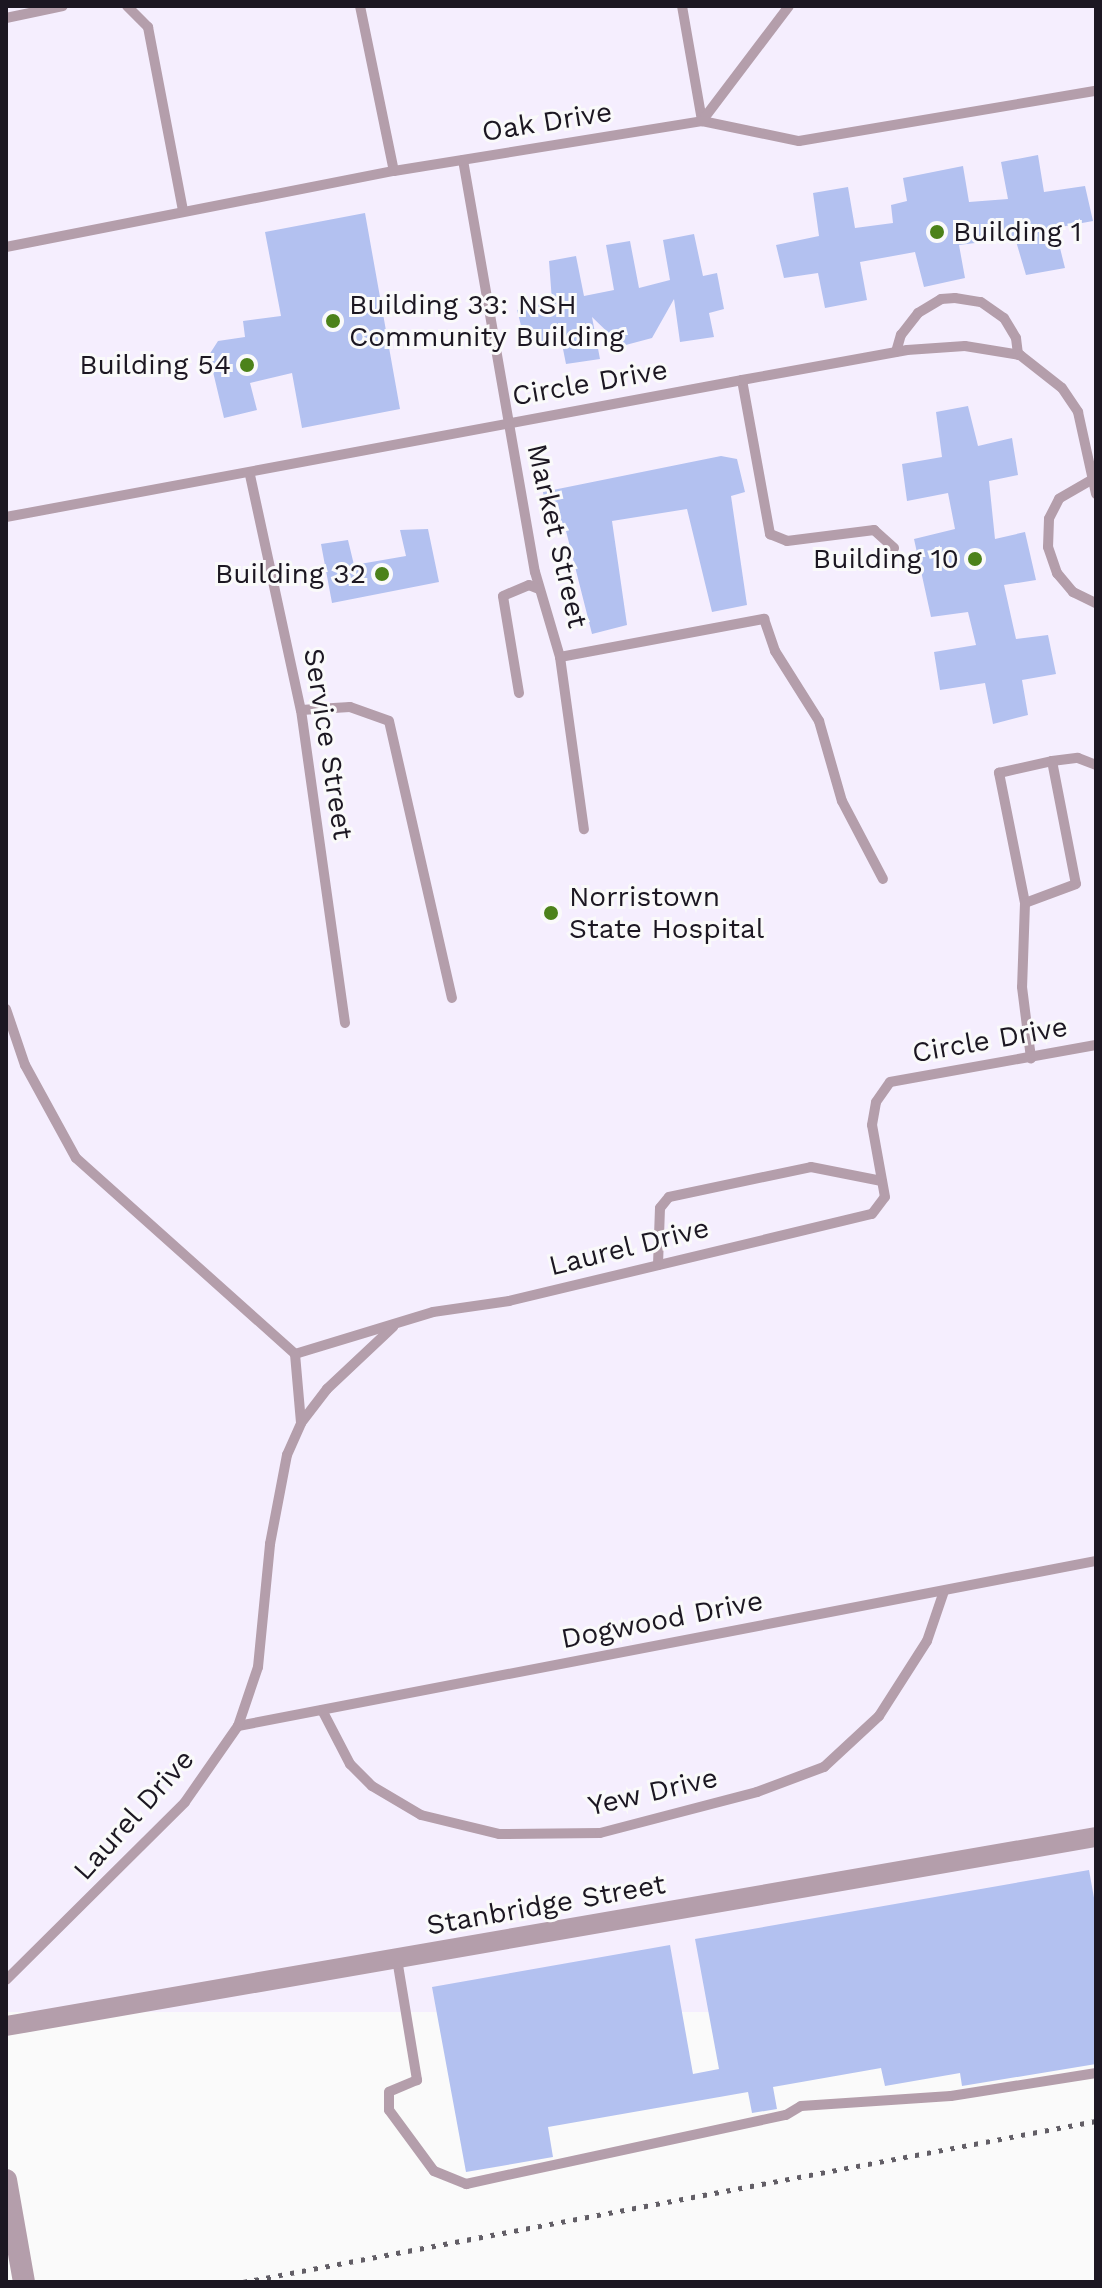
<!DOCTYPE html>
<html>
<head>
<meta charset="utf-8">
<style>
  body { margin:0 }
  #map { position:relative; width:1102px; height:2288px; overflow:hidden; background:#fafafa; font-family:"Work Sans",sans-serif }
  div>[style] { position:absolute }
  .built>* { inset:0; background:#f5eefe; transform-origin:0 0 }
  .building>* { inset:0; background:#b3c1f0 }
  .service>* { height:10px; margin:-5px; padding:0 5px; transform-origin:5px; border-radius:5px; background:#b49eab }
  .minor>* { height:20px; margin:-10px; padding:0 10px; transform-origin:10px; border-radius:10px; background:#b49eab }
  .tertiary>* { height:22px; margin:-11px; padding:0 11px; transform-origin:11px; border-radius:11px; background:#b49eab }
  .rail>* { height:5px; margin-top:-2.5px; transform-origin:0; background:repeating-linear-gradient(90deg,#625e66 0 4px,transparent 0 12px) }
  .dots>* { width:22px; height:22px; translate:-50% -50%; box-sizing:border-box; border:4px solid #fafafa; border-radius:50% }
  span { translate:-50% -50%; white-space:nowrap; text-align:center; line-height:1.15; -webkit-text-stroke:6px #fafafa; paint-order:stroke }
  .street-label { font-size:28px; color:#1c1722 }
  .poi-label { font-size:28px; color:#1c1722 }
  .left { translate:0 -50%; text-align:left }
  .right { translate:-100% -50%; text-align:right }
  .frame { position:absolute; inset:0; border:8px solid #1c1722; pointer-events:none }
</style>
</head>
<body>
<div id="map">
  <div class="built">
    <i style="left:6px;top:6px;width:1090px;height:2006px"></i>
  </div>
  <div class="building">
    <i style="clip-path:polygon(1038px 155px,1044px 192px,1085px 186px,1093px 221px,1055px 228px,1065px 268px,1026px 275px,1015px 238px,959px 245px,965px 278px,924px 287px,915px 252px,860px 262px,867px 300px,825px 308px,818px 273px,784px 278px,776px 245px,819px 236px,813px 193px,848px 187px,855px 228px,893px 223px,891px 205px,907px 201px,903px 178px,963px 166px,969px 202px,1008px 199px,1001px 162px)"></i>
    <i style="clip-path:polygon(365px 213px,400px 409px,302px 428px,292px 373px,250px 383px,257px 410px,224px 418px,209px 355px,218px 341px,245px 337px,243px 321px,281px 316px,265px 232px)"></i>
    <i style="clip-path:polygon(694px 234px,703px 276px,717px 273px,724px 309px,709px 313px,714px 337px,680px 342px,674px 299px,652px 338px,622px 346px,592px 317px,600px 359px,566px 364px,561px 339px,526px 345px,517px 310px,552px 301px,549px 261px,576px 256px,584px 296px,614px 290px,606px 245px,630px 241px,639px 288px,670px 280px,663px 240px)"></i>
    <i style="clip-path:polygon(968px 406px,978px 446px,1012px 438px,1018px 475px,989px 481px,995px 539px,1025px 532px,1036px 580px,1004px 585px,1016px 639px,1048px 635px,1056px 674px,1022px 680px,1028px 715px,993px 724px,985px 683px,940px 690px,934px 652px,976px 645px,968px 612px,931px 617px,914px 539px,955px 529px,948px 493px,907px 501px,902px 464px,942px 457px,936px 412px)"></i>
    <i style="clip-path:polygon(721px 456px,737px 459px,745px 492px,731px 496px,747px 605px,712px 612px,687px 509px,612px 521px,627px 625px,592px 634px,566px 531px,549px 529px,543px 492px)"></i>
    <i style="clip-path:polygon(428px 529px,439px 582px,332px 603px,321px 544px,348px 540px,354px 565px,406px 556px,400px 530px)"></i>
    <i style="clip-path:polygon(1089px 1870px,1096px 1909px,1096px 2064px,962px 2086px,960px 2073px,885px 2086px,881px 2068px,773px 2087px,777px 2109px,771px 2110px,752px 2113px,748px 2092px,548px 2127px,553px 2157px,466px 2172px,432px 1987px,670px 1945px,693px 2074px,719px 2069px,695px 1939px)"></i>
  </div>
  <div class="service">
    <i style="left:127px;top:6px;width:30px;rotate:45deg"></i>
    <i style="left:148px;top:27px;width:186px;rotate:79.2deg"></i>
    <i style="left:360px;top:6px;width:168px;rotate:78.4deg"></i>
    <i style="left:682px;top:6px;width:117px;rotate:80.1deg"></i>
    <i style="left:6px;top:18px;width:58px;rotate:-11.9deg"></i>
    <i style="left:702px;top:121px;width:144px;rotate:-52.9deg"></i>
    <i style="left:463px;top:160px;width:418px;rotate:80.1deg"></i>
    <i style="left:535px;top:572px;width:89px;rotate:73.6deg"></i>
    <i style="left:560px;top:657px;width:174px;rotate:82.1deg"></i>
    <i style="left:6px;top:247px;width:395px;rotate:-11.1deg"></i>
    <i style="left:394px;top:171px;width:312px;rotate:-9.2deg"></i>
    <i style="left:702px;top:121px;width:99px;rotate:11.7deg"></i>
    <i style="left:799px;top:141px;width:301px;rotate:-9.6deg"></i>
    <i style="left:896px;top:352px;width:18px;rotate:-74deg"></i>
    <i style="left:901px;top:335px;width:28px;rotate:-52deg"></i>
    <i style="left:918px;top:313px;width:27px;rotate:-31deg"></i>
    <i style="left:941px;top:299px;width:14px;rotate:-4deg"></i>
    <i style="left:955px;top:298px;width:26px;rotate:9deg"></i>
    <i style="left:981px;top:302px;width:28px;rotate:35deg"></i>
    <i style="left:1004px;top:318px;width:23px;rotate:59deg"></i>
    <i style="left:1016px;top:338px;width:17px;rotate:83deg"></i>
    <i style="left:742px;top:380px;width:157px;rotate:79.7deg"></i>
    <i style="left:770px;top:534px;width:18px;rotate:22deg"></i>
    <i style="left:787px;top:541px;width:88px;rotate:-7.2deg"></i>
    <i style="left:874px;top:530px;width:27px;rotate:42deg"></i>
    <i style="left:250px;top:475px;width:240px;rotate:77.8deg"></i>
    <i style="left:301px;top:710px;width:316px;rotate:82deg"></i>
    <i style="left:1093px;top:479px;width:39px;rotate:150deg"></i>
    <i style="left:1059px;top:499px;width:22px;rotate:117deg"></i>
    <i style="left:1049px;top:519px;width:28px;rotate:92deg"></i>
    <i style="left:1048px;top:547px;width:28px;rotate:71deg"></i>
    <i style="left:1057px;top:573px;width:25px;rotate:50deg"></i>
    <i style="left:1073px;top:592px;width:25px;rotate:26deg"></i>
    <i style="left:6px;top:517px;width:749px;rotate:-10.54deg"></i>
    <i style="left:742px;top:380px;width:168px;rotate:-10.3deg"></i>
    <i style="left:907px;top:350px;width:58px;rotate:-3.9deg"></i>
    <i style="left:965px;top:346px;width:56px;rotate:9.3deg"></i>
    <i style="left:1020px;top:355px;width:53px;rotate:38.2deg"></i>
    <i style="left:1062px;top:388px;width:29px;rotate:56deg"></i>
    <i style="left:1078px;top:412px;width:84px;rotate:77.6deg"></i>
    <i style="left:560px;top:657px;width:208px;rotate:-10.6deg"></i>
    <i style="left:764px;top:619px;width:34px;rotate:71deg"></i>
    <i style="left:775px;top:651px;width:83px;rotate:57.8deg"></i>
    <i style="left:819px;top:721px;width:83px;rotate:74deg"></i>
    <i style="left:842px;top:801px;width:88px;rotate:62.3deg"></i>
    <i style="left:519px;top:693px;width:98px;rotate:-99.4deg"></i>
    <i style="left:503px;top:596px;width:28px;rotate:-23deg"></i>
    <i style="left:529px;top:585px;width:11px;rotate:22deg"></i>
    <i style="left:301px;top:710px;width:49px;rotate:-3.5deg"></i>
    <i style="left:350px;top:707px;width:41px;rotate:19.7deg"></i>
    <i style="left:389px;top:721px;width:284px;rotate:77.2deg"></i>
    <i style="left:1052px;top:761px;width:26px;rotate:-7deg"></i>
    <i style="left:1078px;top:758px;width:19px;rotate:21deg"></i>
    <i style="left:1025px;top:903px;width:133px;rotate:-101.3deg"></i>
    <i style="left:999px;top:773px;width:54px;rotate:-12.8deg"></i>
    <i style="left:1052px;top:761px;width:125px;rotate:79deg"></i>
    <i style="left:1076px;top:884px;width:54px;rotate:159.6deg"></i>
    <i style="left:1025px;top:903px;width:84px;rotate:92deg"></i>
    <i style="left:1022px;top:987px;width:72px;rotate:82.8deg"></i>
    <i style="left:6px;top:1009px;width:59px;rotate:71.3deg"></i>
    <i style="left:25px;top:1065px;width:106px;rotate:61.3deg"></i>
    <i style="left:76px;top:1158px;width:294px;rotate:41.8deg"></i>
    <i style="left:295px;top:1354px;width:144px;rotate:-16.9deg"></i>
    <i style="left:433px;top:1312px;width:77px;rotate:-8.2deg"></i>
    <i style="left:509px;top:1301px;width:373px;rotate:-13.5deg"></i>
    <i style="left:872px;top:1214px;width:21px;rotate:-53deg"></i>
    <i style="left:885px;top:1197px;width:73px;rotate:-100.2deg"></i>
    <i style="left:872px;top:1125px;width:23px;rotate:-80deg"></i>
    <i style="left:876px;top:1102px;width:24px;rotate:-55deg"></i>
    <i style="left:890px;top:1082px;width:209px;rotate:-10.2deg"></i>
    <i style="left:658px;top:1265px;width:57px;rotate:-88deg"></i>
    <i style="left:660px;top:1208px;width:14px;rotate:-51deg"></i>
    <i style="left:669px;top:1197px;width:145px;rotate:-11.9deg"></i>
    <i style="left:811px;top:1167px;width:72px;rotate:11.2deg"></i>
    <i style="left:295px;top:1354px;width:69px;rotate:85deg"></i>
    <i style="left:322px;top:1710px;width:61px;rotate:62.6deg"></i>
    <i style="left:350px;top:1764px;width:31px;rotate:45deg"></i>
    <i style="left:372px;top:1786px;width:57px;rotate:30.6deg"></i>
    <i style="left:421px;top:1815px;width:80px;rotate:13.7deg"></i>
    <i style="left:499px;top:1834px;width:101px;rotate:-0.6deg"></i>
    <i style="left:600px;top:1833px;width:162px;rotate:-14.6deg"></i>
    <i style="left:757px;top:1792px;width:72px;rotate:-20.5deg"></i>
    <i style="left:824px;top:1767px;width:75px;rotate:-42.8deg"></i>
    <i style="left:879px;top:1716px;width:89px;rotate:-57.4deg"></i>
    <i style="left:927px;top:1641px;width:53px;rotate:-71.2deg"></i>
    <i style="left:238px;top:1726px;width:874px;rotate:-10.89deg"></i>
    <i style="left:397px;top:1959px;width:123px;rotate:80.6deg"></i>
    <i style="left:417px;top:2080px;width:30px;rotate:157deg"></i>
    <i style="left:389px;top:2092px;width:18px;rotate:90deg"></i>
    <i style="left:389px;top:2110px;width:76px;rotate:53.6deg"></i>
    <i style="left:434px;top:2171px;width:35px;rotate:22deg"></i>
    <i style="left:466px;top:2184px;width:327px;rotate:-12.2deg"></i>
    <i style="left:786px;top:2115px;width:17px;rotate:-31deg"></i>
    <i style="left:801px;top:2106px;width:150px;rotate:-3.8deg"></i>
    <i style="left:951px;top:2096px;width:147px;rotate:-9deg"></i>
    <i style="left:6px;top:1980px;width:252px;rotate:-44.8deg"></i>
    <i style="left:185px;top:1802px;width:93px;rotate:-55.1deg"></i>
    <i style="left:238px;top:1726px;width:62px;rotate:-71.3deg"></i>
    <i style="left:258px;top:1667px;width:124px;rotate:-84.4deg"></i>
    <i style="left:270px;top:1544px;width:91px;rotate:-79.2deg"></i>
    <i style="left:287px;top:1455px;width:35px;rotate:-66deg"></i>
    <i style="left:301px;top:1423px;width:43px;rotate:-52.6deg"></i>
    <i style="left:327px;top:1389px;width:91px;rotate:-43.2deg"></i>
  </div>
  <div class="minor">
    <i style="left:6px;top:2026px;width:1106px;rotate:-9.84deg"></i>
  </div>
  <div class="tertiary">
    <i style="left:6px;top:2180px;width:104px;rotate:80deg"></i>
  </div>
  <div class="rail">
    <i style="left:243px;top:2282px;width:868px;rotate:-10.69deg"></i>
  </div>
  <div class="dots">
    <i style="left:937px;top:232px;background:#4c821a"></i>
    <i style="left:333px;top:321px;background:#4c821a"></i>
    <i style="left:247px;top:365px;background:#4c821a"></i>
    <i style="left:975px;top:559px;background:#4c821a"></i>
    <i style="left:382px;top:574px;background:#4c821a"></i>
    <i style="left:551px;top:913px;background:#4c821a"></i>
  </div>
  <div class="street-label">
    <span style="left:547px;top:122px;rotate:-9deg">Oak Drive</span>
    <span style="left:590px;top:383px;rotate:-10deg">Circle Drive</span>
    <span style="left:557px;top:536px;rotate:77deg">Market Street</span>
    <span style="left:328px;top:744px;rotate:81deg">Service Street</span>
    <span style="left:990px;top:1040px;rotate:-10deg">Circle Drive</span>
    <span style="left:629px;top:1247px;rotate:-14deg">Laurel Drive</span>
    <span style="left:662px;top:1620px;rotate:-11deg">Dogwood Drive</span>
    <span style="left:653px;top:1792px;rotate:-13deg">Yew Drive</span>
    <span style="left:134px;top:1815px;rotate:-48deg">Laurel Drive</span>
    <span style="left:546px;top:1905px;rotate:-10deg">Stanbridge Street</span>
  </div>
  <div class="poi-label">
    <span class="left" style="left:953px;top:232px">Building 1</span>
    <span class="left" style="left:349px;top:321px">Building 33: NSH<br>Community Building</span>
    <span class="right" style="left:231px;top:365px">Building 54</span>
    <span class="right" style="left:959px;top:559px">Building 10</span>
    <span class="right" style="left:366px;top:574px">Building 32</span>
    <span class="left" style="left:569px;top:913px">Norristown<br>State Hospital</span>
  </div>
  <div class="frame"></div>
</div>
</body>
</html>
